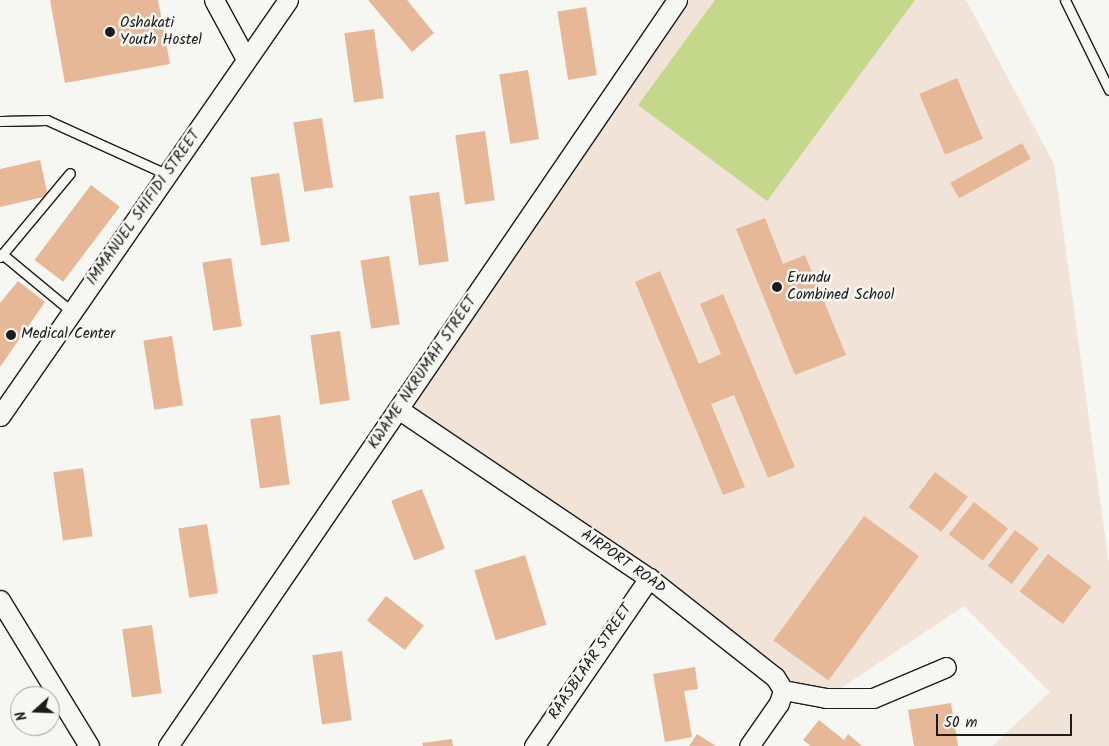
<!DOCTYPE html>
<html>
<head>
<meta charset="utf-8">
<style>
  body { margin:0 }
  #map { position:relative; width:1109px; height:746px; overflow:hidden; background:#f6f6f2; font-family:Kalam,sans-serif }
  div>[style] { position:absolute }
  .built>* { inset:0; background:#f1e3d7 }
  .green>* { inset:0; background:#c5d78b }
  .building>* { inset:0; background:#e6b897; transform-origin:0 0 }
  .roads { filter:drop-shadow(1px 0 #1c1c1c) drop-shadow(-1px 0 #1c1c1c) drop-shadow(0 1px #1c1c1c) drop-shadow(0 -1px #1c1c1c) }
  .lane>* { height:9px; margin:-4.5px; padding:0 4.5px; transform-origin:4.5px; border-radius:4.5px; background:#f6f6f2 }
  .street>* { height:19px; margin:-9.5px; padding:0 9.5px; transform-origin:9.5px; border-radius:9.5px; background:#f6f6f2 }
  .dots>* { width:14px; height:14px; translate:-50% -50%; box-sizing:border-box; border:2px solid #f6f6f2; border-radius:50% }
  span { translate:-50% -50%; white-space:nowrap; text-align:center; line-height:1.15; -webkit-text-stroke:5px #f6f6f2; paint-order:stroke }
  .poi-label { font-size:15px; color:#1c1c1c }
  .left { translate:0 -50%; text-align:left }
  .street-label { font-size:15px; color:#1c1c1c }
  .north { position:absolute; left:10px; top:686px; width:50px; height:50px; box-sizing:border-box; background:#f6f6f2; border:1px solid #9f9f9c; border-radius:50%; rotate:250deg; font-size:14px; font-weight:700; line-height:20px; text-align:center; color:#1c1c1c }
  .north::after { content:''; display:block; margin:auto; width:18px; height:22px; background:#1c1c1c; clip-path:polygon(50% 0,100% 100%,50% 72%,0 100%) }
  .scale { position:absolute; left:936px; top:714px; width:136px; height:22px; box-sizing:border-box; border:2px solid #1c1c1c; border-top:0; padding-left:6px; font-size:15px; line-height:18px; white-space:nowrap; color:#1c1c1c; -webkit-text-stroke:4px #f6f6f2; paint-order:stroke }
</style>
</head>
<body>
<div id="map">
  <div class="built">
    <i style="clip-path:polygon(679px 0,966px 0,1054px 164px,1109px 565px,1109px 746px,992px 746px,1050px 692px,964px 606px,826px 698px,775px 677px,398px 409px)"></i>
  </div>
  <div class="green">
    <i style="clip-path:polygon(715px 0,915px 0,767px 201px,638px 105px)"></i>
  </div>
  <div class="building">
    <i style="clip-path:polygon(50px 0,158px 0,170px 64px,65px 83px)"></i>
    <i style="clip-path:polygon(368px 0,407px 0,434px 33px,412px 52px)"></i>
    <i style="left:586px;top:7px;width:69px;height:29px;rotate:81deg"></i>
    <i style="left:374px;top:29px;width:70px;height:30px;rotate:82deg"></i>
    <i style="left:528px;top:70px;width:70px;height:29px;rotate:81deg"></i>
    <i style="left:957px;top:78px;width:66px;height:41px;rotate:67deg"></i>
    <i style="left:322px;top:118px;width:70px;height:29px;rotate:81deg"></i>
    <i style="left:485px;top:131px;width:70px;height:30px;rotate:82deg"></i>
    <i style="left:1022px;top:143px;width:18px;height:82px;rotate:61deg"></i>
    <i style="clip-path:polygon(40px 160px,48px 196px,0 207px,0 169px)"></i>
    <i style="left:279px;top:173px;width:69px;height:29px;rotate:81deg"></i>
    <i style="left:91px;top:185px;width:36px;height:94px;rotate:37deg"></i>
    <i style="left:439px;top:192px;width:70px;height:30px;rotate:82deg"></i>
    <i style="clip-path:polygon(765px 218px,783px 264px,805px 255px,846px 355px,795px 375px,736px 229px)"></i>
    <i style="left:389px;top:256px;width:69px;height:29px;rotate:81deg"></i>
    <i style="left:231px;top:258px;width:69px;height:29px;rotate:81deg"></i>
    <i style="clip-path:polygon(660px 271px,699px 364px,721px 354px,700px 304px,723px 294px,795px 467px,768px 478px,734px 395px,711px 404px,745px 487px,723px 495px,635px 282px)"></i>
    <i style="clip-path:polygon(18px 281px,45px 302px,0 367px,0 303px)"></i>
    <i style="left:340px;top:331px;width:70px;height:30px;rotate:82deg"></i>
    <i style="left:172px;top:336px;width:70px;height:29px;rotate:81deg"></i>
    <i style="left:280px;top:415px;width:70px;height:30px;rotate:82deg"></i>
    <i style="left:83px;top:468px;width:69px;height:30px;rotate:82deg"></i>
    <i style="left:935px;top:472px;width:41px;height:44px;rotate:37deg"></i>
    <i style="left:422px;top:489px;width:64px;height:33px;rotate:69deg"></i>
    <i style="left:974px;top:502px;width:43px;height:41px;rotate:38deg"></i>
    <i style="left:864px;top:516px;width:68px;height:154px;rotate:36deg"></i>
    <i style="left:207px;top:524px;width:70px;height:29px;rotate:81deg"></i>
    <i style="left:1015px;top:530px;width:30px;height:45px;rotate:37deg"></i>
    <i style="left:1048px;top:554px;width:54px;height:47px;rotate:37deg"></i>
    <i style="left:525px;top:555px;width:73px;height:53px;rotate:73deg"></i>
    <i style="left:386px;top:596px;width:48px;height:31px;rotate:38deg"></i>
    <i style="left:152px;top:625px;width:69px;height:30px;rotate:82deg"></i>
    <i style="left:342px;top:651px;width:70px;height:30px;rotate:82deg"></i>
    <i style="clip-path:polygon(695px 667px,698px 689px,684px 691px,692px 737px,665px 742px,653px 674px)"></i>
    <i style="clip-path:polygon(951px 703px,958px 746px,914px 746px,908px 710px)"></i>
    <i style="clip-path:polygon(819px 720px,844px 740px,848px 734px,862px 746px,811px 746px,803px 740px)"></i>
    <i style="clip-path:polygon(697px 734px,716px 746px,689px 746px)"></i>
    <i style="clip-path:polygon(452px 739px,453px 746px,423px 746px,422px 743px)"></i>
  </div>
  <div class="roads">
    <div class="lane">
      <i style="left:1065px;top:0;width:100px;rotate:63.9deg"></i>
      <i style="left:0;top:121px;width:47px;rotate:-1.2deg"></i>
      <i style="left:47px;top:120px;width:133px;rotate:24.4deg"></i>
      <i style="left:2px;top:254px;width:91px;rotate:39.6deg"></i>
      <i style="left:0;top:257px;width:109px;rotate:-50.2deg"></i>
    </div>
    <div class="street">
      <i style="left:214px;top:0;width:67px;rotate:61.5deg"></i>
      <i style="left:398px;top:409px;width:303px;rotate:34deg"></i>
      <i style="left:649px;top:578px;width:160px;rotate:38.2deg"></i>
      <i style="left:775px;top:677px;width:15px;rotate:58deg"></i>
      <i style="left:783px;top:690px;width:14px;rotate:107deg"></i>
      <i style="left:779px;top:703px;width:52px;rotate:124.9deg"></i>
      <i style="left:0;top:416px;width:506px;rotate:-55.3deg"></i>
      <i style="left:0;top:600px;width:171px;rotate:58.6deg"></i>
      <i style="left:783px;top:690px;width:44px;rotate:10.5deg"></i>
      <i style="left:826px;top:698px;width:47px"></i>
      <i style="left:873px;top:698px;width:79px;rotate:-23deg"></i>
      <i style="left:168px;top:746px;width:903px;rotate:-55.69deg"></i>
      <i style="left:534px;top:746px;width:204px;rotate:-55.6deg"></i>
    </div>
  </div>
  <div class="dots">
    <i style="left:110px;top:32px;background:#1c1c1c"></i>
    <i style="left:777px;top:287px;background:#1c1c1c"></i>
    <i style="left:11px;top:335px;background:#1c1c1c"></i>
  </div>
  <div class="poi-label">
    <span class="left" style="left:120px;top:32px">Oshakati<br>Youth Hostel</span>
    <span class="left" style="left:787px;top:287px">Erundu<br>Combined School</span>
    <span class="left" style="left:21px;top:335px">Medical Center</span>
  </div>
  <div class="street-label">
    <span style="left:144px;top:208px;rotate:-55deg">IMMANUEL SHIFIDI STREET</span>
    <span style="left:423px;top:373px;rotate:-56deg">KWAME NKRUMAH STREET</span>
    <span style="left:623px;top:562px;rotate:35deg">AIRPORT ROAD</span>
    <span style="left:591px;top:662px;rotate:-56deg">RAASBLAAR STREET</span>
  </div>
  <div class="north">N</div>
  <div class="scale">50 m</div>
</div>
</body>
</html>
